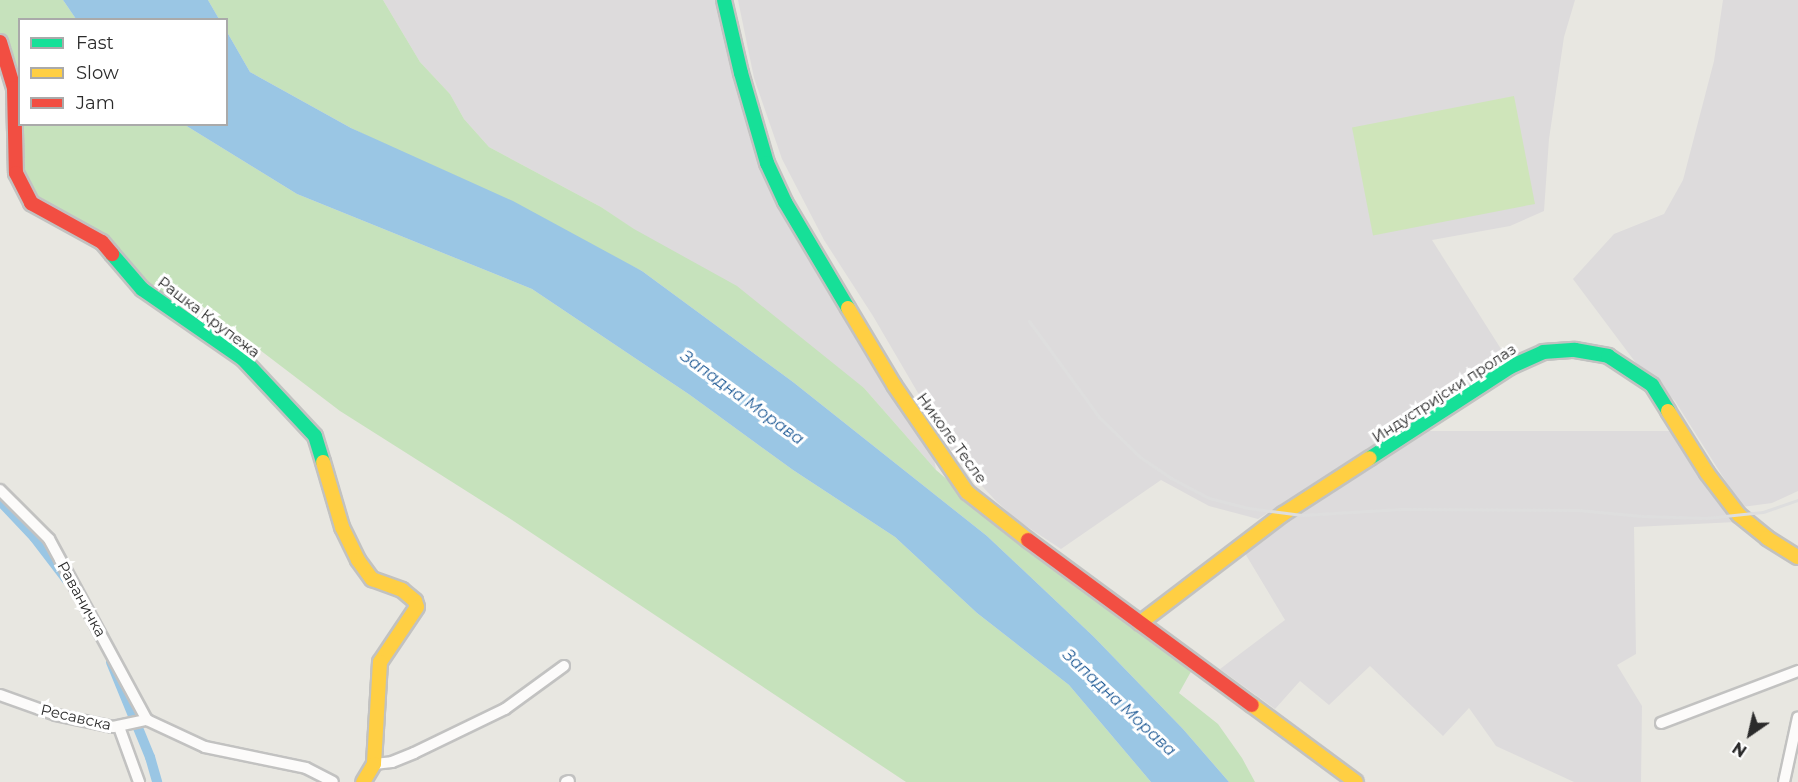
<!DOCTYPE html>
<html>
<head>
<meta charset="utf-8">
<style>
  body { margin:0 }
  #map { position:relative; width:1798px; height:782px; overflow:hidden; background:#e8e7e1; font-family:Montserrat,sans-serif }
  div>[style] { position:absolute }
  .industrial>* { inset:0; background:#dddbdc }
  .green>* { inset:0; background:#c6e2bc }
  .pitch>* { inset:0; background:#cfe5ba; transform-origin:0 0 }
  .water>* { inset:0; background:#9ac6e4 }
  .canal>* { height:10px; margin:-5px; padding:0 5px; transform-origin:5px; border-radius:5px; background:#9ac6e4 }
  .roads { filter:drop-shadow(2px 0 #c2c2c1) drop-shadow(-2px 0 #c2c2c1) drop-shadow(0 2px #c2c2c1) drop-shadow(0 -2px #c2c2c1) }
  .street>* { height:10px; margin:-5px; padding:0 5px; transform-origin:5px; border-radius:5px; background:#fcfbfa }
  .fast>* { height:14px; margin:-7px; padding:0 7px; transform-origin:7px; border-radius:7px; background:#16e098 }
  .slow>* { height:14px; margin:-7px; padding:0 7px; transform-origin:7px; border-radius:7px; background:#ffcf43 }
  .jam>* { height:14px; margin:-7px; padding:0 7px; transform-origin:7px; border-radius:7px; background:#f24e42 }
  .rail>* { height:3px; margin:-1.5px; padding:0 1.5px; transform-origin:1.5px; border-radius:1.5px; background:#dedede }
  span { translate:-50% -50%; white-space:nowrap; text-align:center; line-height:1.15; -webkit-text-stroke:6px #fff; paint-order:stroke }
  .street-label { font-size:15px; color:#2b2b2b }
  .water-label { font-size:16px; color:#185592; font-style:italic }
  .legend { position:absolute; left:18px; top:18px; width:210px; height:108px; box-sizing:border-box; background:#fff; border:2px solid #aaa; margin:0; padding:8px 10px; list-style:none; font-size:18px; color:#2b2b2b }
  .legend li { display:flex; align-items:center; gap:12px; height:30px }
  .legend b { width:30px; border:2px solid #aaa }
  .north { position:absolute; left:1720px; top:704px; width:60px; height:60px; -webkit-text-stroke:4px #fff; paint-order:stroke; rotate:214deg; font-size:16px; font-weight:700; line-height:24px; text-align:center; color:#2b2b2b }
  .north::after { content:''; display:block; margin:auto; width:21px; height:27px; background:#2b2b2b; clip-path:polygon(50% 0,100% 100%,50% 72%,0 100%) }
</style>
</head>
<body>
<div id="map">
  <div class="industrial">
    <i style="clip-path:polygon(383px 0,717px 0,764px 171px,805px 253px,891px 392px,933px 452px,936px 470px,864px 388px,601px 207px,489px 147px,464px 119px,450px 94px,420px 62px)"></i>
    <i style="clip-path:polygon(738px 0,1575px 0,1564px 37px,1549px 139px,1544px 211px,1510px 226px,1432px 240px,1508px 360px,1258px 519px,1209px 506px,1161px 480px,1061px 549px,1017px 520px,996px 501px,956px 458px,873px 316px,824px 240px,782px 159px,754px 78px)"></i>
    <i style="clip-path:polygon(1723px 0,1798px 0,1798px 491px,1772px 503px,1742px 507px,1675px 401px,1636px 363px,1573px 279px,1614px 234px,1664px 214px,1683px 180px,1714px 61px)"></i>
    <i style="clip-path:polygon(1425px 431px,1671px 431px,1708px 490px,1736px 522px,1634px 527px,1636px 654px,1617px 665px,1642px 706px,1641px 782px,1574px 782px,1496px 746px,1469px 708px,1443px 736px,1370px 666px,1329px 705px,1300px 681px,1275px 709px,1220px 669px,1285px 620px,1243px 550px)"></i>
  </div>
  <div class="green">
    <i style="clip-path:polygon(0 0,63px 0,76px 19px,20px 20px,20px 124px,185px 125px,297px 194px,532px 289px,690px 395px,793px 470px,895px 537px,977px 613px,1069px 685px,1151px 782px,906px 782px,509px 518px,340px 411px,198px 303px,142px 289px,102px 242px,31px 203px,16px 173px,14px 88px,0 42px)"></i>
    <i style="clip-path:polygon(208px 0,383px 0,420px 62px,450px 94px,464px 119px,489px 147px,601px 207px,634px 229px,737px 286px,864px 388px,936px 470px,1028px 548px,1193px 668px,1179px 693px,1218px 724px,1242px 758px,1255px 782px,1229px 782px,1183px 729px,1094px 637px,987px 536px,793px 382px,642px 271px,351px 128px,250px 72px,227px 32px,226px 20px,219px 19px)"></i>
  </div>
  <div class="pitch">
    <i style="left:1514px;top:96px;width:110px;height:165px;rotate:79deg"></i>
  </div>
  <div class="water">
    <i style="clip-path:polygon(63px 0,208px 0,219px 19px,76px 19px)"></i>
    <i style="clip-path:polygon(227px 32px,250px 72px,351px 128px,513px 201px,642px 271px,793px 382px,987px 536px,1094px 637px,1183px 729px,1229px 782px,1151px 782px,1069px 685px,977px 613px,895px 537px,793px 470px,690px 395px,532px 289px,297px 194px,185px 125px,226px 124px)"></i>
  </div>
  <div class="canal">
    <i style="left:0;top:501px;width:50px;rotate:46.6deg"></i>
    <i style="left:34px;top:537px;width:54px;rotate:52.5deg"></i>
    <i style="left:111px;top:662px;width:103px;rotate:67.7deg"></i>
    <i style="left:150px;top:757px;width:26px;rotate:74deg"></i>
  </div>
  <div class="roads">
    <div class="street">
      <i style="left:0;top:490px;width:69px;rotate:45deg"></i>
      <i style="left:49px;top:539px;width:206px;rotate:61.6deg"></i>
      <i style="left:0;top:695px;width:59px;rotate:19.7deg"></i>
      <i style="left:56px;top:715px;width:58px;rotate:11.9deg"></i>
      <i style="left:113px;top:727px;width:35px;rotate:-12deg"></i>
      <i style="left:147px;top:720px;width:64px;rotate:25deg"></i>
      <i style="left:205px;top:747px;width:103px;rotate:11.7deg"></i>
      <i style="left:306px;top:768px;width:30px;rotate:27deg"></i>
      <i style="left:1661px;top:723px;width:147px;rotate:-20.8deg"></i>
      <i style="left:119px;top:727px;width:59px;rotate:70deg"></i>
      <i style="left:374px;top:764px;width:18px;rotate:-6deg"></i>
      <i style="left:392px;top:762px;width:24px;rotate:-22deg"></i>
      <i style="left:414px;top:753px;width:101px;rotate:-25.8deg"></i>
      <i style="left:505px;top:709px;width:73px;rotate:-36.1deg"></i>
      <i style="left:566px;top:782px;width:3px;rotate:-18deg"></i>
      <i style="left:1784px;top:782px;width:66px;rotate:-77.8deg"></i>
    </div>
    <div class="fast">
      <i style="left:724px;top:0;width:75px;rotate:76.9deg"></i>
      <i style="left:741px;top:73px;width:94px;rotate:73.9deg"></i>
      <i style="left:767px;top:163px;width:43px;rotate:65.2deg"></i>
      <i style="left:785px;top:202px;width:123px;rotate:59.3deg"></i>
      <i style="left:112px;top:254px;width:46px;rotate:49.4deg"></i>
      <i style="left:142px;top:289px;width:123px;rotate:34.7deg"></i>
      <i style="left:243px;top:359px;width:105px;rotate:46.9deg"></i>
      <i style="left:315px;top:436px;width:27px;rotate:73deg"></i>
      <i style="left:1370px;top:458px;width:167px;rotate:-33deg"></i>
      <i style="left:1510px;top:367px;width:36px;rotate:-24deg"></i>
      <i style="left:1543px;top:352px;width:32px;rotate:-4deg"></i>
      <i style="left:1575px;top:350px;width:34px;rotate:10deg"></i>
      <i style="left:1608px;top:356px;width:53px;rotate:33.4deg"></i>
      <i style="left:1652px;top:385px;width:31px;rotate:58deg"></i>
    </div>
    <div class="slow">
      <i style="left:848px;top:308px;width:90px;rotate:59.1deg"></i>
      <i style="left:894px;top:385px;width:130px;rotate:55.7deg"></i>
      <i style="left:967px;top:492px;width:78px;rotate:38.2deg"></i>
      <i style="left:1668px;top:411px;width:73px;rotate:57.8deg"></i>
      <i style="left:1707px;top:473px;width:53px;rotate:52.7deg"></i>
      <i style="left:1739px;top:515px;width:36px;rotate:39deg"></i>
      <i style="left:1767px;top:538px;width:36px;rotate:32deg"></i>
      <i style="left:323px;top:462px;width:68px;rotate:73.7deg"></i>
      <i style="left:342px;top:527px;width:37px;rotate:64deg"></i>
      <i style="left:358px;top:560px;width:24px;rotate:54deg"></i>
      <i style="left:372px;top:579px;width:32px;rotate:20deg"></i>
      <i style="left:402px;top:590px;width:17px;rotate:40deg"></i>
      <i style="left:415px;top:601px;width:6px;rotate:72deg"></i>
      <i style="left:417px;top:607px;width:66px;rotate:123.9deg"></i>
      <i style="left:380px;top:662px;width:102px;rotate:93.4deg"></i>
      <i style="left:374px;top:764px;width:21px;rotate:121deg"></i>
      <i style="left:1140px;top:623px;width:180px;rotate:-37.3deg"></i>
      <i style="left:1283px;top:514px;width:103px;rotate:-32.8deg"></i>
      <i style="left:1252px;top:705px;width:129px;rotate:36.5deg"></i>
    </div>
    <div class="jam">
      <i style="left:0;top:42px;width:48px;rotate:73.1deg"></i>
      <i style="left:14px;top:88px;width:85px;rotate:88.7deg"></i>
      <i style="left:16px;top:173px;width:34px;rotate:63deg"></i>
      <i style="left:31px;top:203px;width:81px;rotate:28.8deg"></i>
      <i style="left:102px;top:242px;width:16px;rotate:50deg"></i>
      <i style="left:1028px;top:540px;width:278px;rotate:36.4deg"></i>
    </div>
  </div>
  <div class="rail">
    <i style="left:1029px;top:321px;width:119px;rotate:53.9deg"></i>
    <i style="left:1099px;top:417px;width:57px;rotate:44.3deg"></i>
    <i style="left:1140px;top:457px;width:37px;rotate:34deg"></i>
    <i style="left:1171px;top:478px;width:43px;rotate:27.8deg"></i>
    <i style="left:1209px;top:498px;width:40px;rotate:14.4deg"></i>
    <i style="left:1248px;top:508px;width:54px;rotate:7.4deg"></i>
    <i style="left:1302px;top:515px;width:99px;rotate:-3.5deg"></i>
    <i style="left:1401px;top:509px;width:177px;rotate:0.3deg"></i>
    <i style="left:1578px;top:510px;width:64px;rotate:5.4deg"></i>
    <i style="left:1642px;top:516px;width:64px;rotate:1.8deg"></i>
    <i style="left:1706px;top:518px;width:57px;rotate:-6deg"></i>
    <i style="left:1763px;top:512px;width:37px;rotate:-19deg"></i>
  </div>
  <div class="street-label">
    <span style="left:209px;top:317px;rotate:37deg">Рашка Крупежа</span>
    <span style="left:1444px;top:393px;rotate:-33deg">Индустријски пролаз</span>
    <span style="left:952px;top:438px;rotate:54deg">Николе Тесле</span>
    <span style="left:82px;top:599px;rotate:61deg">Раваничка</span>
    <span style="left:76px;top:717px;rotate:13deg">Ресавска</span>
  </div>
  <div class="water-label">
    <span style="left:742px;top:398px;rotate:36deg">Западна Морава</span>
    <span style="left:1119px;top:703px;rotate:43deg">Западна Морава</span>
  </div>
  <ul class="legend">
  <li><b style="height:8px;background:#16e098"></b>Fast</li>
  <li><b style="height:8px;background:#ffcf43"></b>Slow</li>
  <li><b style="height:8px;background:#f24e42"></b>Jam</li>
  </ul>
  <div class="north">N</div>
</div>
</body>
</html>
